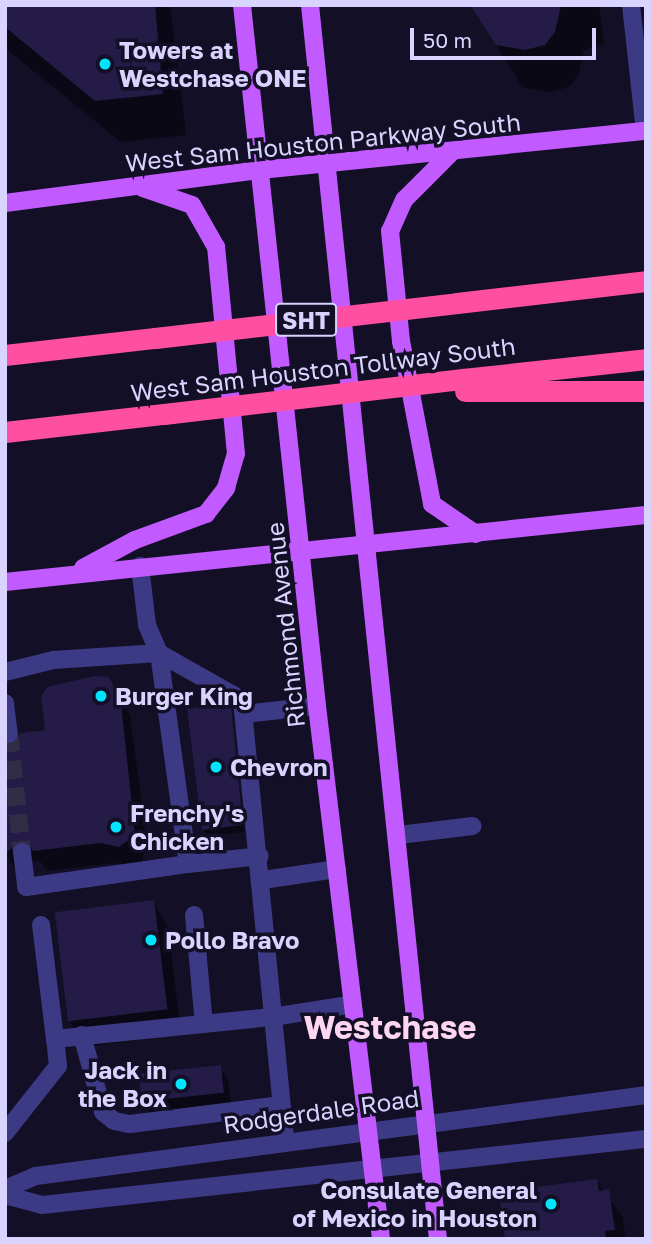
<!DOCTYPE html>
<html>
<head>
<meta charset="utf-8">
<style>
  body { margin:0 }
  #map { position:relative; width:651px; height:1244px; overflow:hidden; background:#130f26; font-family:"Golos Text",sans-serif }
  div>[style] { position:absolute }
  .shadow>* { inset:0; background:#0007 }
  .building>* { inset:0; background:#241b47; transform-origin:0 0 }
  .minor-tunnel>* { height:18px; margin-top:-9px; transform-origin:0; background:repeating-linear-gradient(90deg,#312d47 0 18px,transparent 0 27px) }
  .minor>* { height:18px; margin:-9px; padding:0 9px; transform-origin:9px; border-radius:9px; background:#3d3a85 }
  .major>* { height:18px; margin:-9px; padding:0 9px; transform-origin:9px; border-radius:9px; background:#c25bff }
  .highway>* { height:21px; margin:-10.5px; padding:0 10.5px; transform-origin:10.5px; border-radius:10.5px; background:#ff4fa3 }
  .highway-bridge>* { height:21px; margin:-10.5px; padding:0 10.5px; transform-origin:10.5px; border-radius:10.5px; background:#ff4fa3 }
  .dots>* { width:19px; height:19px; translate:-50% -50%; box-sizing:border-box; border:4px solid #130f26; border-radius:50% }
  span { translate:-50% -50%; white-space:nowrap; text-align:center; line-height:1.15; -webkit-text-stroke:7px #130f26; paint-order:stroke }
  .shield-label span { padding:2px 5px; background:#130f26; border:2px solid; border-radius:5px; -webkit-text-stroke-width:0 }
  .shield-label { font-size:23px; color:#d9d4ff; font-weight:700 }
  .poi-label { font-size:24px; color:#d9d4ff; font-weight:700 }
  .left { translate:0 -50%; text-align:left }
  .right { translate:-100% -50%; text-align:right }
  .street-label { font-size:24px; color:#d9d4ff }
  .district-label { font-size:32px; color:#ffd6f0; font-weight:700 }
  .frame { position:absolute; inset:0; border:7px solid #d9d4ff; pointer-events:none }
  .scale { position:absolute; left:410px; top:28px; width:186px; height:32px; box-sizing:border-box; border:4px solid #d9d4ff; border-top:0; padding-left:9px; font-size:21px; line-height:24px; white-space:nowrap; color:#d9d4ff; -webkit-text-stroke:5px #130f26; paint-order:stroke }
</style>
</head>
<body>
<div id="map">
  <div class="shadow">
    <i style="clip-path:polygon(5px 5px,170px 5px,186px 135px,121px 142px,5px 48px)"></i>
    <i style="clip-path:polygon(478px 5px,599px 5px,604px 43px,584px 50px,579px 74px,569px 87px,550px 92px,522px 87px,479px 16px)"></i>
    <i style="clip-path:polygon(112px 682px,130px 715px,147px 843px,142px 861px,132px 867px,114px 863px,47px 871px,41px 862px,32px 861px,17px 874px,5px 851px,5px 744px,10px 748px,21px 735px,47px 731px)"></i>
    <i style="clip-path:polygon(230px 709px,245px 832px,207px 836px,203px 830px)"></i>
    <i style="clip-path:polygon(153px 902px,168px 927px,181px 1034px,85px 1047px,70px 1022px)"></i>
    <i style="clip-path:polygon(220px 1067px,228px 1080px,231px 1106px,151px 1116px,143px 1103px)"></i>
    <i style="clip-path:polygon(596px 1181px,622px 1216px,626px 1239px,507px 1239px)"></i>
  </div>
  <div class="building">
    <i style="clip-path:polygon(5px 5px,155px 5px,163px 94px,95px 101px,5px 27px)"></i>
    <i style="clip-path:polygon(470px 5px,561px 5px,555px 32px,545px 45px,525px 50px,496px 45px)"></i>
    <i style="clip-path:polygon(95px 676px,108px 677px,120px 693px,135px 835px,119px 847px,101px 843px,33px 851px,27px 842px,20px 841px,5px 854px,5px 745px,16px 743px,20px 733px,45px 730px,41px 696px,47px 687px)"></i>
    <i style="clip-path:polygon(227px 704px,231px 707px,243px 825px,202px 830px,187px 709px)"></i>
    <i style="left:154px;top:900px;width:110px;height:100px;rotate:83deg"></i>
    <i style="left:221px;top:1065px;width:28px;height:83px;rotate:84deg"></i>
    <i style="clip-path:polygon(597px 1179px,599px 1191px,609px 1189px,615px 1230px,605px 1231px,606px 1239px,505px 1239px,499px 1192px)"></i>
  </div>
  <div class="minor-tunnel">
    <i style="left:9px;top:734px;width:119px;rotate:83.7deg"></i>
  </div>
  <div class="minor">
    <i style="left:631px;top:5px;width:127px;rotate:83.7deg"></i>
    <i style="left:140px;top:566px;width:59px;rotate:83.2deg"></i>
    <i style="left:147px;top:625px;width:30px;rotate:67deg"></i>
    <i style="left:159px;top:653px;width:213px;rotate:82.2deg"></i>
    <i style="left:188px;top:864px;width:72px;rotate:-6.3deg"></i>
    <i style="left:5px;top:672px;width:49px;rotate:-14deg"></i>
    <i style="left:53px;top:660px;width:106px;rotate:-3.8deg"></i>
    <i style="left:159px;top:653px;width:95px;rotate:29.5deg"></i>
    <i style="left:242px;top:700px;width:443px;rotate:84.4deg"></i>
    <i style="left:5px;top:703px;width:31px;rotate:83deg"></i>
    <i style="left:244px;top:714px;width:73px;rotate:-6.3deg"></i>
    <i style="left:399px;top:835px;width:74px;rotate:-7deg"></i>
    <i style="left:22px;top:852px;width:35px;rotate:83deg"></i>
    <i style="left:26px;top:887px;width:164px;rotate:-8.1deg"></i>
    <i style="left:263px;top:880px;width:75px;rotate:-8.5deg"></i>
    <i style="left:194px;top:915px;width:109px;rotate:84.8deg"></i>
    <i style="left:41px;top:925px;width:115px;rotate:83deg"></i>
    <i style="left:82px;top:1035px;width:80px;rotate:74.7deg"></i>
    <i style="left:103px;top:1112px;width:14px;rotate:39deg"></i>
    <i style="left:114px;top:1121px;width:16px;rotate:11deg"></i>
    <i style="left:130px;top:1124px;width:151px;rotate:-7.2deg"></i>
    <i style="left:5px;top:1133px;width:85px;rotate:-51.7deg"></i>
    <i style="left:58px;top:1066px;width:27px;rotate:-96deg"></i>
    <i style="left:55px;top:1039px;width:219px;rotate:-5.8deg"></i>
    <i style="left:273px;top:1017px;width:81px;rotate:-9.2deg"></i>
    <i style="left:5px;top:1189px;width:34px;rotate:-23deg"></i>
    <i style="left:36px;top:1176px;width:615px;rotate:-7.56deg"></i>
    <i style="left:5px;top:1195px;width:38px;rotate:15deg"></i>
    <i style="left:42px;top:1205px;width:608px;rotate:-6.24deg"></i>
  </div>
  <div class="major">
    <i style="left:242px;top:5px;width:705px;rotate:83.89deg"></i>
    <i style="left:317px;top:706px;width:537px;rotate:83.15deg"></i>
    <i style="left:310px;top:5px;width:1241px;rotate:84.08deg"></i>
    <i style="left:451px;top:153px;width:66px;rotate:135deg"></i>
    <i style="left:404px;top:200px;width:34px;rotate:114deg"></i>
    <i style="left:390px;top:231px;width:111px;rotate:84.3deg"></i>
    <i style="left:401px;top:341px;width:166px;rotate:79.2deg"></i>
    <i style="left:432px;top:504px;width:53px;rotate:34.3deg"></i>
    <i style="left:5px;top:203px;width:257px;rotate:-7.4deg"></i>
    <i style="left:260px;top:170px;width:388px;rotate:-5.8deg"></i>
    <i style="left:83px;top:568px;width:59px;rotate:-28.3deg"></i>
    <i style="left:135px;top:540px;width:76px;rotate:-20.1deg"></i>
    <i style="left:206px;top:514px;width:33px;rotate:-52deg"></i>
    <i style="left:226px;top:488px;width:35px;rotate:-74deg"></i>
    <i style="left:236px;top:454px;width:208px;rotate:-95.5deg"></i>
    <i style="left:216px;top:247px;width:48px;rotate:-119.7deg"></i>
    <i style="left:192px;top:205px;width:52px;rotate:-160.9deg"></i>
    <i style="left:5px;top:582px;width:644px;rotate:-5.97deg"></i>
  </div>
  <div class="highway">
    <i style="left:457px;top:303px;width:190px;rotate:-6.6deg"></i>
    <i style="left:5px;top:355px;width:151px;rotate:-6.5deg"></i>
    <i style="left:463px;top:379px;width:184px;rotate:-6.2deg"></i>
    <i style="left:465px;top:391px;width:181px"></i>
    <i style="left:5px;top:432px;width:160px;rotate:-6.5deg"></i>
  </div>
  <div class="highway-bridge">
    <i style="left:155px;top:338px;width:304px;rotate:-6.6deg"></i>
    <i style="left:164px;top:414px;width:301px;rotate:-6.7deg"></i>
  </div>
  <div class="dots">
    <i style="left:105px;top:64px;background:#00e5ff"></i>
    <i style="left:101px;top:696px;background:#00e5ff"></i>
    <i style="left:216px;top:767px;background:#00e5ff"></i>
    <i style="left:116px;top:827px;background:#00e5ff"></i>
    <i style="left:151px;top:940px;background:#00e5ff"></i>
    <i style="left:181px;top:1084px;background:#00e5ff"></i>
    <i style="left:551px;top:1204px;background:#00e5ff"></i>
  </div>
  <div class="shield-label">
    <span style="left:306px;top:320px">SHT</span>
  </div>
  <div class="poi-label">
    <span class="left" style="left:119px;top:64px">Towers at<br>Westchase ONE</span>
    <span class="left" style="left:115px;top:696px">Burger King</span>
    <span class="left" style="left:230px;top:767px">Chevron</span>
    <span class="left" style="left:130px;top:827px">Frenchy's<br>Chicken</span>
    <span class="left" style="left:165px;top:940px">Pollo Bravo</span>
    <span class="right" style="left:167px;top:1084px">Jack in<br>the Box</span>
    <span class="right" style="left:537px;top:1204px">Consulate General<br>of Mexico in Houston</span>
  </div>
  <div class="street-label">
    <span style="left:323px;top:142px;rotate:-6deg">West Sam Houston Parkway South</span>
    <span style="left:323px;top:369px;rotate:-7deg">West Sam Houston Tollway South</span>
    <span style="left:285px;top:625px;rotate:-96deg">Richmond Avenue</span>
    <span style="left:321px;top:1111px;rotate:-8deg">Rodgerdale Road</span>
  </div>
  <div class="district-label">
    <span style="left:390px;top:1027px">Westchase</span>
  </div>
  <div class="frame"></div>
  <div class="scale">50 m</div>
</div>
</body>
</html>
